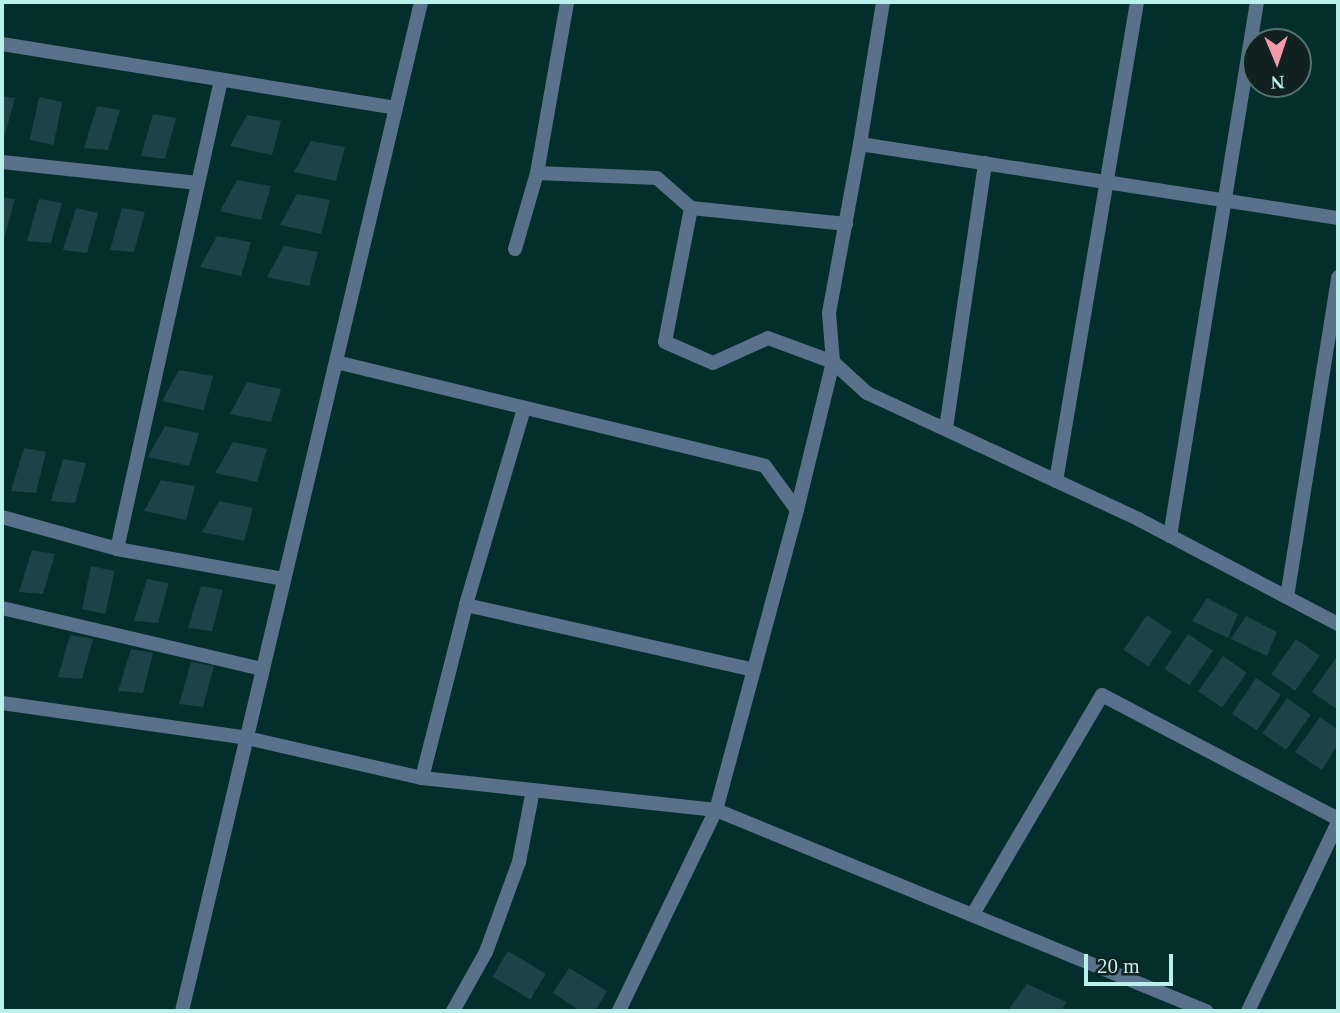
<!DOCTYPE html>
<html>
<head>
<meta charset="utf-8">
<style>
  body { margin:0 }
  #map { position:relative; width:1340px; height:1013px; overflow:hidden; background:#042e2c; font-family:Georgia,serif }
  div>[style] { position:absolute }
  .building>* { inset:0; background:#1d4248; transform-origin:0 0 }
  .minor>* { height:14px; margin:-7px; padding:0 7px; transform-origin:7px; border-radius:7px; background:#59718b }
  .tertiary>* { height:14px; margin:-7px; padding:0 7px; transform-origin:7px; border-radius:7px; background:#59718b }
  span { translate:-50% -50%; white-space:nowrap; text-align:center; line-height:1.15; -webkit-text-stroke:5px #112120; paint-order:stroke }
  .frame { position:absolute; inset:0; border:4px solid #baf0eb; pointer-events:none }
  .north { position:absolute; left:1242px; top:28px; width:70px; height:70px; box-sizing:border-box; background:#112120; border:2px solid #557471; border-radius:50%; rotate:178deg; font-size:19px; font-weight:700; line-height:28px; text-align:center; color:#baf0eb }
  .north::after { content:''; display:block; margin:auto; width:24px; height:32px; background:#f39aa8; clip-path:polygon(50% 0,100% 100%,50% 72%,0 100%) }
  .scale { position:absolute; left:1084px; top:954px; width:89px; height:32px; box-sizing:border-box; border:4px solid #baf0eb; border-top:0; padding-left:9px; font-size:21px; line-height:24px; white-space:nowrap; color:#baf0eb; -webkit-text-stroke:5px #112120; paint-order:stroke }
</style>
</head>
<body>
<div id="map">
  <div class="building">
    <i style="clip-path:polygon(2px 96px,15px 98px,3px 141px,2px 141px)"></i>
    <i style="left:39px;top:97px;width:24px;height:44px;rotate:12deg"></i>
    <i style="clip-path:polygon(97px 106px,120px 110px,108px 150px,84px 148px)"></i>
    <i style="clip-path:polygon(153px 114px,176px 118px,165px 159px,141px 156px)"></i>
    <i style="clip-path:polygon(247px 115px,281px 121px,272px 155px,230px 146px)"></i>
    <i style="clip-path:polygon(311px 141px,345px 147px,336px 181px,294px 172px)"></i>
    <i style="clip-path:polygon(237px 180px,271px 186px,261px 220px,220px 211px)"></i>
    <i style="clip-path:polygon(297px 194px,330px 200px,321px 234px,280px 225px)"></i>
    <i style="clip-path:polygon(2px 197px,15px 199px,4px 239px,2px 239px)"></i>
    <i style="clip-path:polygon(39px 199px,62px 203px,51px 243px,27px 241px)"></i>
    <i style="clip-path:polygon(76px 208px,98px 213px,87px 253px,63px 250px)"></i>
    <i style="clip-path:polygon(122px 208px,145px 212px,134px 252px,110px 250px)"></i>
    <i style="clip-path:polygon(217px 236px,251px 242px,241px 276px,200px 267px)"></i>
    <i style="clip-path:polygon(284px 246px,318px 252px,309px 286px,267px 277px)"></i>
    <i style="clip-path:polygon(179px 370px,213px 376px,204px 410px,162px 401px)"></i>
    <i style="clip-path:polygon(247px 382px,281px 389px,271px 422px,230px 414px)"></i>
    <i style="clip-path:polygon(165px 426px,199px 433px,189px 466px,148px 457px)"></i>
    <i style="clip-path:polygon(233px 442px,267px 449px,257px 482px,215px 473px)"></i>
    <i style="clip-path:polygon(24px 448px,46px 452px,36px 493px,11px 491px)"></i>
    <i style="clip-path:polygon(63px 459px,86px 463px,75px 503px,51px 501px)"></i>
    <i style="clip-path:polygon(161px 480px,195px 486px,186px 520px,144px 511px)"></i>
    <i style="clip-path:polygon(219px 501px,253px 508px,244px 541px,202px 532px)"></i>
    <i style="clip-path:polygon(32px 550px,55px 554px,43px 594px,19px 592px)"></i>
    <i style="left:91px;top:566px;width:24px;height:44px;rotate:12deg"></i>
    <i style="clip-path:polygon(147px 579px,169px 583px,158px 623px,134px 621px)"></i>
    <i style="clip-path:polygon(201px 586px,223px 590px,212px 631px,188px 628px)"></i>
    <i style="clip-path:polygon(1207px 598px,1238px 614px,1228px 638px,1192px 621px)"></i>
    <i style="left:1147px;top:615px;width:30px;height:42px;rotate:34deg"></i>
    <i style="clip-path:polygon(1246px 616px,1277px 632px,1267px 656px,1231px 639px)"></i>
    <i style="left:1188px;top:634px;width:30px;height:42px;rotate:34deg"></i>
    <i style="clip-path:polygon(70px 635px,93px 639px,82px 679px,58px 677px)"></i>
    <i style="left:1296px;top:639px;width:29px;height:43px;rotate:35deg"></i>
    <i style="clip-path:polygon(131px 649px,153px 653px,143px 693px,118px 691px)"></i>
    <i style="clip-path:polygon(1338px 655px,1338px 710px,1312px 692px)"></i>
    <i style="left:1223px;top:656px;width:29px;height:43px;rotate:35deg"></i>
    <i style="clip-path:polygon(191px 662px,214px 666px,203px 707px,179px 704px)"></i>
    <i style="left:1256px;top:678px;width:30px;height:43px;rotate:34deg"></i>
    <i style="left:1287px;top:698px;width:29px;height:43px;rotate:35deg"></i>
    <i style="clip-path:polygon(1320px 717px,1338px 730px,1338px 744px,1322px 770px,1295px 752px)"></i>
    <i style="left:508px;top:951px;width:44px;height:30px;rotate:31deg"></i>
    <i style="clip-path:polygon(569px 968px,607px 991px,595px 1011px,580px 1011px,553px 993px)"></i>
    <i style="clip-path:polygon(1027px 984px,1066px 1002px,1062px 1011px,1008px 1010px)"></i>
  </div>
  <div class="minor">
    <i style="left:883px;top:2px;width:144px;rotate:99.2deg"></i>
    <i style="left:860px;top:144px;width:484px;rotate:8.8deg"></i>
    <i style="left:2px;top:44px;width:399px;rotate:9.2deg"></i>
    <i style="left:860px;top:144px;width:172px;rotate:100.4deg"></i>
    <i style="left:829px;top:313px;width:49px;rotate:85.3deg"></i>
    <i style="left:833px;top:362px;width:46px;rotate:42.4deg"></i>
    <i style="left:867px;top:393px;width:299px;rotate:24.9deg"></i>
    <i style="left:1138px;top:519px;width:226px;rotate:27.7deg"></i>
    <i style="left:2px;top:162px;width:197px;rotate:6.1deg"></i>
    <i style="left:537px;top:173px;width:174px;rotate:-80deg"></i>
    <i style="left:691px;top:208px;width:156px;rotate:5.9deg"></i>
    <i style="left:515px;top:249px;width:79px;rotate:-73.9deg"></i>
    <i style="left:537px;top:173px;width:120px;rotate:2.4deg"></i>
    <i style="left:657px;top:178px;width:45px;rotate:41.4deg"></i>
    <i style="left:691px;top:208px;width:136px;rotate:101deg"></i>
    <i style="left:665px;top:342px;width:52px;rotate:23.6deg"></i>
    <i style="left:713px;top:363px;width:60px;rotate:-24.4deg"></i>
    <i style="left:768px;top:338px;width:69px;rotate:20.3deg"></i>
    <i style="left:833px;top:362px;width:152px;rotate:103.7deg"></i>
    <i style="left:336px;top:362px;width:441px;rotate:13.6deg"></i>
    <i style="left:765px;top:466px;width:54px;rotate:54deg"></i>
    <i style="left:797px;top:510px;width:311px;rotate:105.1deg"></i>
    <i style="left:716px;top:810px;width:223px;rotate:115.8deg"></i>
    <i style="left:523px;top:412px;width:201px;rotate:106.5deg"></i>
    <i style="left:466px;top:605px;width:295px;rotate:12.7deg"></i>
    <i style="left:946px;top:428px;width:268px;rotate:-81.6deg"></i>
    <i style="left:1056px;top:481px;width:486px;rotate:-80.4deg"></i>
    <i style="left:2px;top:517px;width:119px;rotate:15.5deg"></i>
    <i style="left:117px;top:549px;width:170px;rotate:10.2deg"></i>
    <i style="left:1170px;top:536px;width:541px;rotate:-80.75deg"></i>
    <i style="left:117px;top:549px;width:481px;rotate:-77.5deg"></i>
    <i style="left:1287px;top:597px;width:324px;rotate:-80.9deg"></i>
    <i style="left:2px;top:608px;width:268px;rotate:13.2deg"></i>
    <i style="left:2px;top:703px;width:247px;rotate:8.1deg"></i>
    <i style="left:247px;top:738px;width:180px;rotate:12.9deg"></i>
    <i style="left:422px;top:778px;width:296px;rotate:6.2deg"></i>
    <i style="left:716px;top:810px;width:530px;rotate:22.3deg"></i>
    <i style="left:422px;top:778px;width:179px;rotate:-75.7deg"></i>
    <i style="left:973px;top:914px;width:254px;rotate:-59.5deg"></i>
    <i style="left:1102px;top:695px;width:267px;rotate:27.7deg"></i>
    <i style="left:453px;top:1011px;width:68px;rotate:-60.8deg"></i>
    <i style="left:486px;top:952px;width:96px;rotate:-69.9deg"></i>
    <i style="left:519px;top:862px;width:73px;rotate:-79deg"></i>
    <i style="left:1248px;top:1011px;width:209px;rotate:-64.5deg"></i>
  </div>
  <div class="tertiary">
    <i style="left:182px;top:1011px;width:1037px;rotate:-76.67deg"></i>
  </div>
  <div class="frame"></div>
  <div class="north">N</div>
  <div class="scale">20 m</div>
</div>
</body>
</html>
